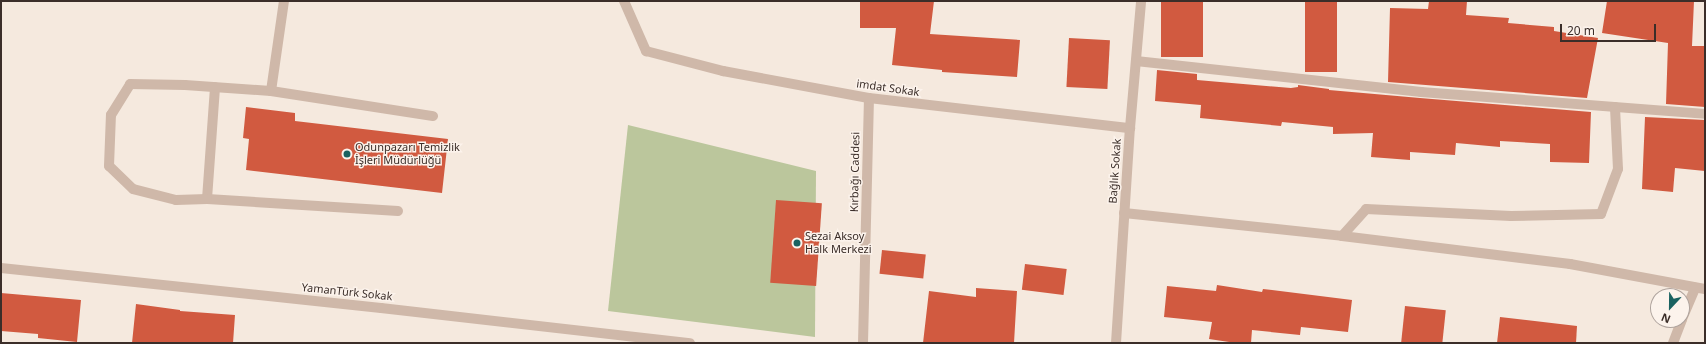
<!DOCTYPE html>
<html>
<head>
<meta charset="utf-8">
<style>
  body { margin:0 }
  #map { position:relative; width:1706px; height:344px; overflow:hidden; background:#f5e9de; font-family:"Noto Sans",sans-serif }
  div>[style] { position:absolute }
  .green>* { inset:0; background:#bbc69c }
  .building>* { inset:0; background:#d15a40; transform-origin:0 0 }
  .minor>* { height:10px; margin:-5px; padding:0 5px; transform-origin:5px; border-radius:5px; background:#cfb8a9 }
  .dots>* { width:11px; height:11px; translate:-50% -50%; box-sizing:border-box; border:2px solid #fcf3ec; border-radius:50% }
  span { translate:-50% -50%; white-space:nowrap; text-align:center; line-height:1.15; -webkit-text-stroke:3px #fcf3ec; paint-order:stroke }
  .street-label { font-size:11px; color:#3b2e29 }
  .poi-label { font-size:11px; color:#3b2e29 }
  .left { translate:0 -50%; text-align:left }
  .frame { position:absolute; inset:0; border:2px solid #3b2e29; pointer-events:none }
  .north { position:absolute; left:1650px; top:288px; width:40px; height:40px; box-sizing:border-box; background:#fcf3ec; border:1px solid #afa49e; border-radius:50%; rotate:202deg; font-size:11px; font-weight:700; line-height:16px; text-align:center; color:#3b2e29 }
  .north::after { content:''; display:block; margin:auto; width:14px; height:18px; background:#1a6261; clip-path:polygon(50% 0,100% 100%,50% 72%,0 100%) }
  .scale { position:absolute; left:1560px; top:24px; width:96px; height:18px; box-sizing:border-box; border:2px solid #3b2e29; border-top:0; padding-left:5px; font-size:12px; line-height:14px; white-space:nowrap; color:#3b2e29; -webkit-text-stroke:3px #fcf3ec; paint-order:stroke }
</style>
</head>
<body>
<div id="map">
  <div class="green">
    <i style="clip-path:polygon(628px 125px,816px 171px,815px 337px,608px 311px)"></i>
  </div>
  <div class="building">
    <i style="clip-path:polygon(860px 1px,934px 1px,930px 34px,1020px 40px,1017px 77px,942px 72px,942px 70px,892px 65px,896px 28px,860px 28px)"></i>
    <i style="left:1161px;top:1px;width:42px;height:56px"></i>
    <i style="left:1305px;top:1px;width:32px;height:71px"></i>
    <i style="clip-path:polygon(1429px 1px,1467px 1px,1466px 15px,1509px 18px,1508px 23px,1554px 27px,1554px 31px,1598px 38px,1587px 98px,1388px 82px,1390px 8px,1428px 9px)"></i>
    <i style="clip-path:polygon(1607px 1px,1694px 1px,1692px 46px,1705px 46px,1705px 107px,1666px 104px,1668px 43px,1602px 33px)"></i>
    <i style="left:1069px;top:38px;width:41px;height:49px;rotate:3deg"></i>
    <i style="clip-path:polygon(1157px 70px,1197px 74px,1197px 80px,1291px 88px,1298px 87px,1298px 85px,1329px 89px,1329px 90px,1420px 98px,1591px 112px,1589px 163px,1550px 162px,1550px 144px,1500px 141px,1500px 147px,1456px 143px,1455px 155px,1410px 152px,1410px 160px,1371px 157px,1373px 133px,1333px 134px,1333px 127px,1282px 122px,1281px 126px,1200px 118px,1201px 105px,1155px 101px)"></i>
    <i style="clip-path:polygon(246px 107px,295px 113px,295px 121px,448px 139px,442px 193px,246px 170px,249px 139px,243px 138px)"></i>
    <i style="clip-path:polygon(1645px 117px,1705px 120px,1705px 171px,1675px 168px,1673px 192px,1642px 189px)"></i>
    <i style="left:776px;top:200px;width:46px;height:83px;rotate:4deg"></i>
    <i style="left:882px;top:250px;width:44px;height:24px;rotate:6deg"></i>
    <i style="left:1025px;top:264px;width:42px;height:26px;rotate:7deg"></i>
    <i style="clip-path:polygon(1217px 285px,1262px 292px,1263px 289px,1352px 300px,1348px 332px,1301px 327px,1300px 335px,1252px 330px,1251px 343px,1236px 343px,1209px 339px,1212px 322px,1164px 317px,1167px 286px,1216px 291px)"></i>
    <i style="clip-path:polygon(976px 288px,1017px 291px,1014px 343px,923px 343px,929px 291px,976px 297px)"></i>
    <i style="clip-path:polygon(1px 293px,81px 300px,77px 342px,38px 338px,38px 334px,1px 331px)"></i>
    <i style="clip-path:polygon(136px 304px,180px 310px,180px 311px,235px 315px,233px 343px,132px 343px)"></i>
    <i style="left:1405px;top:306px;width:41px;height:37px;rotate:6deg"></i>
    <i style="clip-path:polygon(1500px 317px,1577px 326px,1576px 343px,1497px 343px)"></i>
  </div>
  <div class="minor">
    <i style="left:624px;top:1px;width:55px;rotate:66.3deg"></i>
    <i style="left:646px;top:51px;width:80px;rotate:14.6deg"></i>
    <i style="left:723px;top:71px;width:148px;rotate:10.5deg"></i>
    <i style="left:869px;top:98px;width:263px;rotate:6.6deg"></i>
    <i style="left:1136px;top:61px;width:287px;rotate:6.2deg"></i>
    <i style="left:1421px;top:92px;width:285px;rotate:4.4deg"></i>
    <i style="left:271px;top:91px;width:91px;rotate:-81.8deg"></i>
    <i style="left:207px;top:199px;width:112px;rotate:-85.9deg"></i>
    <i style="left:398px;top:211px;width:191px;rotate:-176.4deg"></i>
    <i style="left:207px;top:199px;width:31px;rotate:178deg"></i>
    <i style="left:176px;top:200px;width:44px;rotate:-165.7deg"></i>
    <i style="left:133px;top:189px;width:33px;rotate:-136deg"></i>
    <i style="left:109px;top:166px;width:51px;rotate:-87.8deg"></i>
    <i style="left:111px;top:115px;width:36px;rotate:-58deg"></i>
    <i style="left:130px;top:84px;width:55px;rotate:1deg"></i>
    <i style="left:185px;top:85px;width:86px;rotate:4deg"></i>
    <i style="left:271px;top:91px;width:164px;rotate:8.8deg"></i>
    <i style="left:1124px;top:213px;width:219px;rotate:6deg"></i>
    <i style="left:1342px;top:236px;width:230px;rotate:7deg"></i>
    <i style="left:1570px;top:264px;width:137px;rotate:10.5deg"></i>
    <i style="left:1342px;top:236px;width:36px;rotate:-48deg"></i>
    <i style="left:1366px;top:209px;width:145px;rotate:2.8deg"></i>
    <i style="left:1511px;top:216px;width:90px;rotate:-1.3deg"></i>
    <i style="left:1601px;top:214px;width:48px;rotate:-69.3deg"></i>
    <i style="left:1618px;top:169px;width:62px;rotate:-92.8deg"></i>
    <i style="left:1px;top:268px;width:382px;rotate:6deg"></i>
    <i style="left:381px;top:308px;width:311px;rotate:6.5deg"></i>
    <i style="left:1682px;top:319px;width:34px;rotate:-67deg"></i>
    <i style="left:863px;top:343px;width:245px;rotate:-88.6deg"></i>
    <i style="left:1116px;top:343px;width:215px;rotate:-86.3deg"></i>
    <i style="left:1130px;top:128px;width:127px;rotate:-85deg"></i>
    <i style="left:1673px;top:343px;width:25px;rotate:-69deg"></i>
  </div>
  <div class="dots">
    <i style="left:347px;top:154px;background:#1a6261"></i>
    <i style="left:797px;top:243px;background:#1a6261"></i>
  </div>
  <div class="street-label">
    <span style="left:888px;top:88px;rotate:8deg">imdat Sokak</span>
    <span style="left:1115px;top:171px;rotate:-86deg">Bağlık Sokak</span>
    <span style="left:855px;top:172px;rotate:-89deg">Kırbağı Caddesi</span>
    <span style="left:347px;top:292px;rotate:6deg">YamanTürk Sokak</span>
  </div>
  <div class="poi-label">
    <span class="left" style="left:355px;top:154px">Odunpazarı Temizlik<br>İşleri Müdürlüğü</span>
    <span class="left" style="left:805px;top:243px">Sezai Aksoy<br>Halk Merkezi</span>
  </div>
  <div class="frame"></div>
  <div class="north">N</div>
  <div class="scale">20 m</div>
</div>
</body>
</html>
